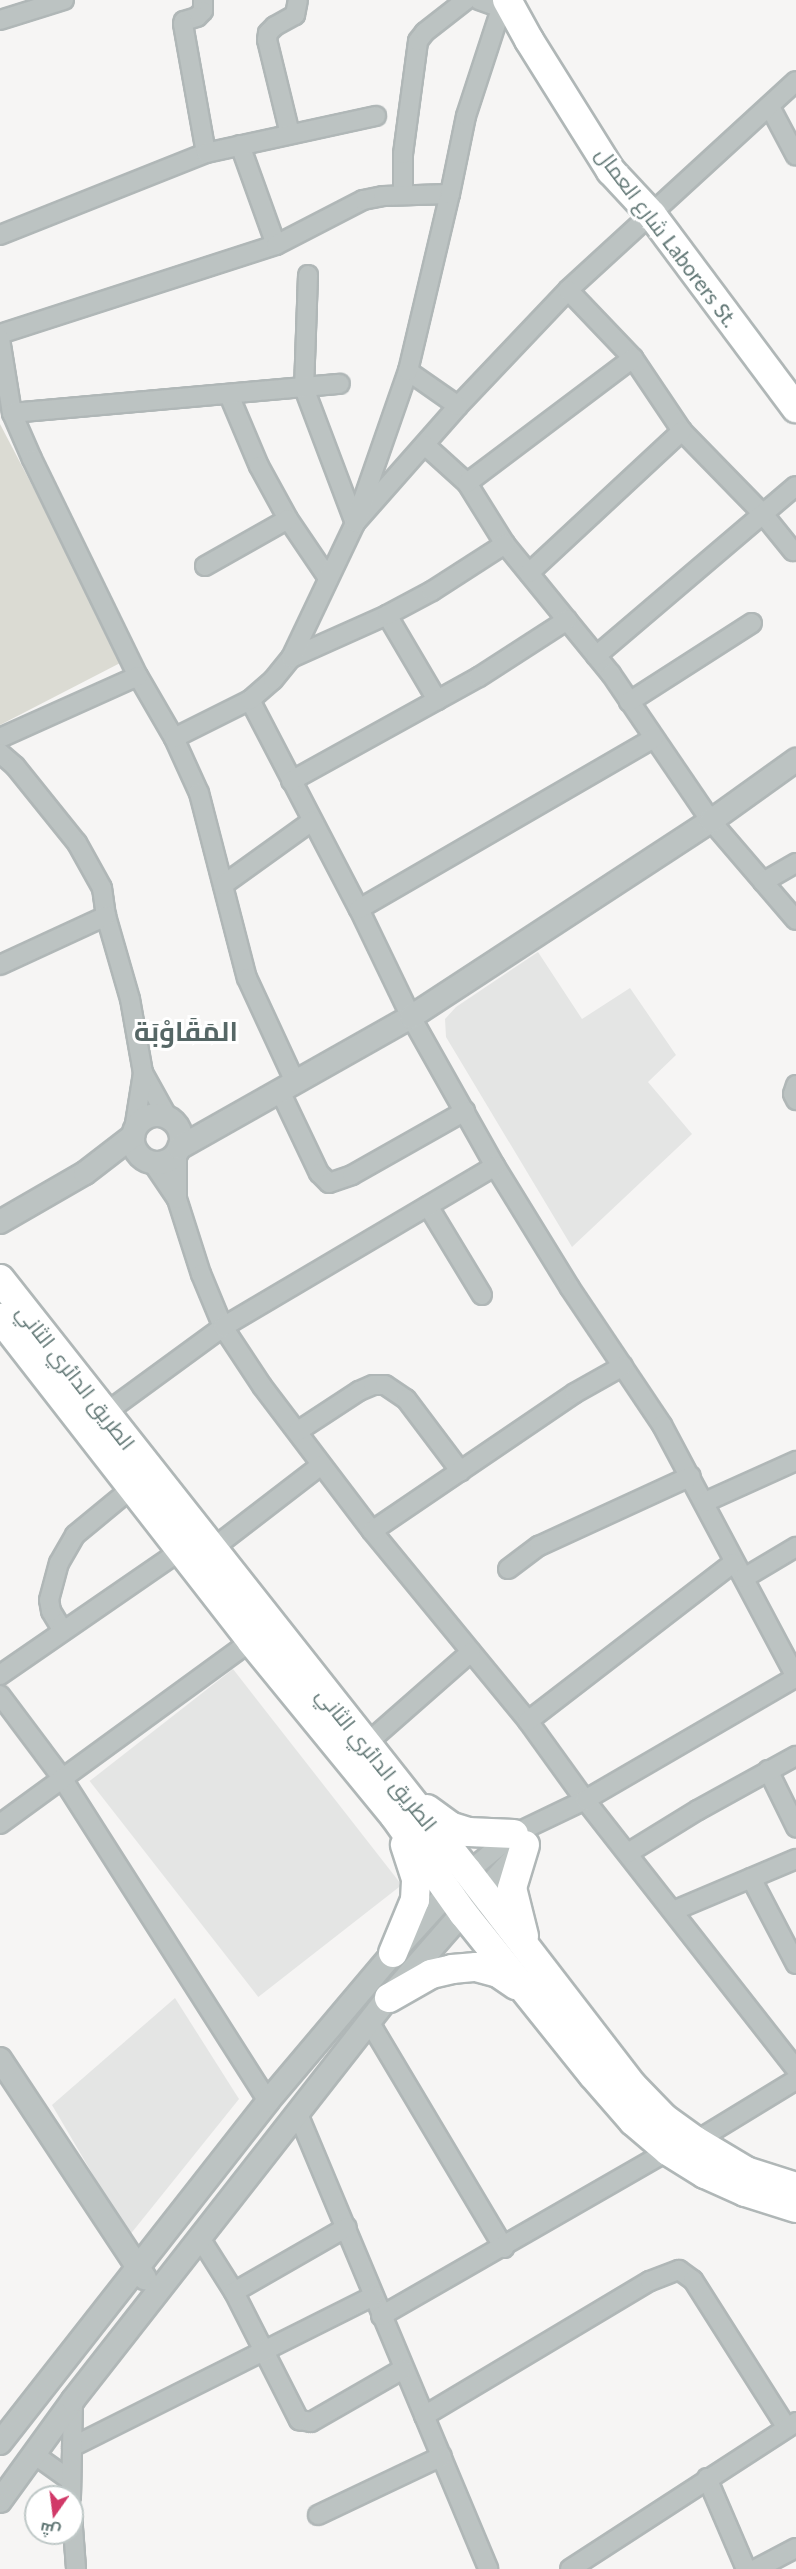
<!DOCTYPE html>
<html>
<head>
<meta charset="utf-8">
<style>
  body { margin:0 }
  #map { position:relative; width:796px; height:2569px; overflow:hidden; background:#f6f5f4; font-family:Lato,Cairo,sans-serif }
  div>[style] { position:absolute }
  .built>* { inset:0; background:#e4e5e4; transform-origin:0 0 }
  .green>* { inset:0; background:#dbdbd3 }
  .roads { filter:drop-shadow(2px 0 #b0b7b7) drop-shadow(-2px 0 #b0b7b7) drop-shadow(0 2px #b0b7b7) drop-shadow(0 -2px #b0b7b7) }
  .minor>* { height:18px; margin:-9px; padding:0 9px; transform-origin:9px; border-radius:9px; background:#bcc3c2 }
  .tertiary>* { height:22px; margin:-11px; padding:0 11px; transform-origin:11px; border-radius:11px; background:#bcc3c2 }
  .tertiary>.ring { margin:-11px; padding:0; box-sizing:content-box; background:none; border:22px solid #bcc3c2; border-radius:50% }
  .primary>* { height:28px; margin:-14px; padding:0 14px; transform-origin:14px; border-radius:14px; background:#fff }
  span { translate:-50% -50%; white-space:nowrap; text-align:center; line-height:1.15; -webkit-text-stroke:6px #fff; paint-order:stroke }
  .street-label { font-size:21px; color:#607674 }
  .district-label { font-size:27px; color:#566766; font-weight:700 }
  .north { position:absolute; left:24px; top:2485px; width:60px; height:60px; box-sizing:border-box; background:#fff; border:2px solid #bfc8c7; border-radius:50%; rotate:194deg; font-size:16px; font-weight:700; line-height:24px; text-align:center; color:#607674 }
  .north::after { content:''; display:block; margin:auto; width:21px; height:27px; background:#d13968; clip-path:polygon(50% 0,100% 100%,50% 72%,0 100%) }
</style>
</head>
<body>
<div id="map">
  <div class="built">
    <i style="clip-path:polygon(538px 952px,582px 1019px,630px 988px,676px 1055px,648px 1082px,692px 1134px,572px 1247px,446px 1037px,445px 1019px,456px 1007px)"></i>
    <i style="left:233px;top:1669px;width:274px;height:182px;rotate:52deg"></i>
    <i style="clip-path:polygon(175px 1998px,239px 2099px,129px 2236px,52px 2105px)"></i>
  </div>
  <div class="green">
    <i style="clip-path:polygon(0 424px,124px 661px,0 725px)"></i>
  </div>
  <div class="roads">
    <div class="minor">
      <i style="left:203px;top:0;width:11px;rotate:90deg"></i>
      <i style="left:203px;top:11px;width:8px;rotate:135deg"></i>
      <i style="left:197px;top:17px;width:14px;rotate:163deg"></i>
      <i style="left:184px;top:21px;width:3px;rotate:108deg"></i>
      <i style="left:183px;top:24px;width:131px;rotate:79.9deg"></i>
      <i style="left:479px;top:0;width:23px;rotate:20deg"></i>
      <i style="left:0;top:20px;width:67px;rotate:-17.4deg"></i>
      <i style="left:770px;top:107px;width:55px;rotate:62deg"></i>
      <i style="left:290px;top:134px;width:97px;rotate:-103.7deg"></i>
      <i style="left:267px;top:40px;width:7px;rotate:-82deg"></i>
      <i style="left:268px;top:33px;width:10px;rotate:-45deg"></i>
      <i style="left:275px;top:26px;width:23px;rotate:-29deg"></i>
      <i style="left:295px;top:15px;width:15px;rotate:-79deg"></i>
      <i style="left:240px;top:145px;width:106px;rotate:70.2deg"></i>
      <i style="left:403px;top:195px;width:41px;rotate:-90deg"></i>
      <i style="left:403px;top:154px;width:114px;rotate:-82.4deg"></i>
      <i style="left:418px;top:41px;width:11px;rotate:-52deg"></i>
      <i style="left:425px;top:32px;width:52px;rotate:-38deg"></i>
      <i style="left:0;top:235px;width:222px;rotate:-21.7deg"></i>
      <i style="left:206px;top:153px;width:174px;rotate:-12.3deg"></i>
      <i style="left:308px;top:275px;width:113px;rotate:92deg"></i>
      <i style="left:304px;top:388px;width:144px;rotate:69.3deg"></i>
      <i style="left:355px;top:523px;width:156px;rotate:-48.6deg"></i>
      <i style="left:458px;top:406px;width:160px;rotate:-46.5deg"></i>
      <i style="left:568px;top:290px;width:309px;rotate:-42.5deg"></i>
      <i style="left:568px;top:290px;width:94px;rotate:46.3deg"></i>
      <i style="left:633px;top:358px;width:88px;rotate:56.1deg"></i>
      <i style="left:682px;top:431px;width:116px;rotate:45.7deg"></i>
      <i style="left:763px;top:514px;width:48px;rotate:51deg"></i>
      <i style="left:0;top:334px;width:290px;rotate:-17.9deg"></i>
      <i style="left:276px;top:245px;width:98px;rotate:-27.3deg"></i>
      <i style="left:363px;top:200px;width:20px;rotate:-11deg"></i>
      <i style="left:383px;top:196px;width:67px;rotate:-1.7deg"></i>
      <i style="left:0;top:339px;width:75px;rotate:80.8deg"></i>
      <i style="left:12px;top:413px;width:50px;rotate:66.5deg"></i>
      <i style="left:32px;top:459px;width:242px;rotate:64deg"></i>
      <i style="left:138px;top:676px;width:72px;rotate:59.9deg"></i>
      <i style="left:174px;top:738px;width:60px;rotate:65.6deg"></i>
      <i style="left:199px;top:793px;width:191px;rotate:75.5deg"></i>
      <i style="left:247px;top:978px;width:115px;rotate:65.2deg"></i>
      <i style="left:408px;top:371px;width:61px;rotate:35deg"></i>
      <i style="left:229px;top:395px;width:77px;rotate:67.1deg"></i>
      <i style="left:259px;top:466px;width:60px;rotate:61.3deg"></i>
      <i style="left:288px;top:519px;width:71px;rotate:55.9deg"></i>
      <i style="left:12px;top:413px;width:329px;rotate:-5.1deg"></i>
      <i style="left:425px;top:445px;width:57px;rotate:42.1deg"></i>
      <i style="left:467px;top:483px;width:72px;rotate:58.1deg"></i>
      <i style="left:505px;top:544px;width:168px;rotate:50.8deg"></i>
      <i style="left:611px;top:674px;width:178px;rotate:55.8deg"></i>
      <i style="left:711px;top:821px;width:130px;rotate:49.4deg"></i>
      <i style="left:467px;top:483px;width:208px;rotate:-37deg"></i>
      <i style="left:205px;top:566px;width:95px;rotate:-29.5deg"></i>
      <i style="left:529px;top:573px;width:209px;rotate:-42.9deg"></i>
      <i style="left:387px;top:615px;width:99px;rotate:59.5deg"></i>
      <i style="left:596px;top:656px;width:262px;rotate:-40.4deg"></i>
      <i style="left:291px;top:658px;width:105px;rotate:-24.1deg"></i>
      <i style="left:387px;top:615px;width:51px;rotate:-28.1deg"></i>
      <i style="left:432px;top:591px;width:87px;rotate:-32.8deg"></i>
      <i style="left:250px;top:700px;width:236px;rotate:62.5deg"></i>
      <i style="left:359px;top:909px;width:120px;rotate:64.3deg"></i>
      <i style="left:411px;top:1017px;width:171px;rotate:60.6deg"></i>
      <i style="left:495px;top:1166px;width:143px;rotate:58.4deg"></i>
      <i style="left:570px;top:1288px;width:165px;rotate:56.1deg"></i>
      <i style="left:662px;top:1425px;width:285px;rotate:62deg"></i>
      <i style="left:629px;top:702px;width:146px;rotate:-32.7deg"></i>
      <i style="left:0;top:738px;width:151px;rotate:-24.2deg"></i>
      <i style="left:174px;top:738px;width:85px;rotate:-26.6deg"></i>
      <i style="left:250px;top:700px;width:30px;rotate:-41deg"></i>
      <i style="left:273px;top:680px;width:28px;rotate:-51deg"></i>
      <i style="left:291px;top:658px;width:149px;rotate:-64.6deg"></i>
      <i style="left:355px;top:523px;width:161px;rotate:-70.8deg"></i>
      <i style="left:408px;top:371px;width:182px;rotate:-76.7deg"></i>
      <i style="left:450px;top:194px;width:80px;rotate:-78.4deg"></i>
      <i style="left:466px;top:116px;width:122px;rotate:-71.9deg"></i>
      <i style="left:0;top:753px;width:20px;rotate:41deg"></i>
      <i style="left:15px;top:766px;width:99px;rotate:51.2deg"></i>
      <i style="left:77px;top:843px;width:51px;rotate:60.9deg"></i>
      <i style="left:102px;top:888px;width:28px;rotate:82deg"></i>
      <i style="left:106px;top:916px;width:86px;rotate:73.9deg"></i>
      <i style="left:130px;top:999px;width:75px;rotate:80deg"></i>
      <i style="left:143px;top:1073px;width:51px;rotate:60.9deg"></i>
      <i style="left:291px;top:781px;width:215px;rotate:-29deg"></i>
      <i style="left:479px;top:677px;width:105px;rotate:-32.9deg"></i>
      <i style="left:763px;top:882px;width:38px;rotate:-30deg"></i>
      <i style="left:223px;top:885px;width:110px;rotate:-35.7deg"></i>
      <i style="left:359px;top:909px;width:341px;rotate:-30.1deg"></i>
      <i style="left:0;top:965px;width:117px;rotate:-24.8deg"></i>
      <i style="left:796px;top:1085px;width:9px;rotate:108deg"></i>
      <i style="left:793px;top:1094px;width:7px;rotate:63deg"></i>
      <i style="left:280px;top:1091px;width:91px;rotate:64.6deg"></i>
      <i style="left:319px;top:1173px;width:14px;rotate:45deg"></i>
      <i style="left:329px;top:1183px;width:24px;rotate:-19deg"></i>
      <i style="left:352px;top:1175px;width:130px;rotate:-29.5deg"></i>
      <i style="left:134px;top:1130px;width:58px;rotate:-81deg"></i>
      <i style="left:152px;top:1162px;width:45px;rotate:56deg"></i>
      <i style="left:177px;top:1199px;width:79px;rotate:72.3deg"></i>
      <i style="left:201px;top:1274px;width:57px;rotate:67.5deg"></i>
      <i style="left:223px;top:1327px;width:71px;rotate:56.5deg"></i>
      <i style="left:262px;top:1386px;width:182px;rotate:52.8deg"></i>
      <i style="left:372px;top:1531px;width:246px;rotate:50.6deg"></i>
      <i style="left:528px;top:1721px;width:97px;rotate:54.2deg"></i>
      <i style="left:585px;top:1800px;width:342px;rotate:51.9deg"></i>
      <i style="left:177px;top:1199px;width:47px;rotate:-90deg"></i>
      <i style="left:428px;top:1206px;width:104px;rotate:58.8deg"></i>
      <i style="left:104px;top:1414px;width:147px;rotate:-36.2deg"></i>
      <i style="left:223px;top:1327px;width:316px;rotate:-30.6deg"></i>
      <i style="left:298px;top:1431px;width:73px;rotate:-33.3deg"></i>
      <i style="left:359px;top:1391px;width:15px;rotate:-23deg"></i>
      <i style="left:373px;top:1385px;width:12px"></i>
      <i style="left:385px;top:1385px;width:25px;rotate:34deg"></i>
      <i style="left:406px;top:1399px;width:91px;rotate:53deg"></i>
      <i style="left:705px;top:1502px;width:100px;rotate:-24.3deg"></i>
      <i style="left:372px;top:1531px;width:245px;rotate:-34.2deg"></i>
      <i style="left:575px;top:1393px;width:55px;rotate:-29.4deg"></i>
      <i style="left:212px;top:1549px;width:138px;rotate:-37.6deg"></i>
      <i style="left:508px;top:1569px;width:39px;rotate:-37deg"></i>
      <i style="left:539px;top:1546px;width:167px;rotate:-24.7deg"></i>
      <i style="left:744px;top:1578px;width:61px;rotate:-30.8deg"></i>
      <i style="left:63px;top:1631px;width:23px;rotate:-121deg"></i>
      <i style="left:51px;top:1611px;width:11px;rotate:-100deg"></i>
      <i style="left:49px;top:1600px;width:38px;rotate:-75deg"></i>
      <i style="left:59px;top:1563px;width:32px;rotate:-60deg"></i>
      <i style="left:75px;top:1535px;width:74px;rotate:-39.5deg"></i>
      <i style="left:0;top:1675px;width:220px;rotate:-34.6deg"></i>
      <i style="left:0;top:1695px;width:104px;rotate:53.2deg"></i>
      <i style="left:62px;top:1778px;width:383px;rotate:57.5deg"></i>
      <i style="left:528px;top:1721px;width:259px;rotate:-37.6deg"></i>
      <i style="left:365px;top:1745px;width:141px;rotate:-41.3deg"></i>
      <i style="left:768px;top:1770px;width:64px;rotate:63.8deg"></i>
      <i style="left:0;top:1824px;width:311px;rotate:-36.1deg"></i>
      <i style="left:628px;top:1853px;width:82px;rotate:-31.6deg"></i>
      <i style="left:698px;top:1810px;width:112px;rotate:-28.9deg"></i>
      <i style="left:468px;top:1872px;width:60px;rotate:-39.6deg"></i>
      <i style="left:514px;top:1834px;width:79px;rotate:-25.6deg"></i>
      <i style="left:585px;top:1800px;width:244px;rotate:-30.2deg"></i>
      <i style="left:751px;top:1878px;width:97px;rotate:62.4deg"></i>
      <i style="left:482px;top:1891px;width:53px;rotate:-47.3deg"></i>
      <i style="left:673px;top:1911px;width:134px;rotate:-22.9deg"></i>
      <i style="left:370px;top:2023px;width:262px;rotate:59.2deg"></i>
      <i style="left:298px;top:2114px;width:493px;rotate:67.3deg"></i>
      <i style="left:696px;top:2141px;width:117px;rotate:-31.4deg"></i>
      <i style="left:200px;top:2238px;width:64px;rotate:57.8deg"></i>
      <i style="left:234px;top:2292px;width:144px;rotate:63.1deg"></i>
      <i style="left:299px;top:2420px;width:12px;rotate:9deg"></i>
      <i style="left:311px;top:2422px;width:106px;rotate:-29.9deg"></i>
      <i style="left:234px;top:2292px;width:130px;rotate:-29.9deg"></i>
      <i style="left:381px;top:2316px;width:331px;rotate:-29.9deg"></i>
      <i style="left:424px;top:2416px;width:263px;rotate:-30.9deg"></i>
      <i style="left:650px;top:2281px;width:31px;rotate:-21deg"></i>
      <i style="left:679px;top:2270px;width:17px;rotate:36deg"></i>
      <i style="left:693px;top:2280px;width:175px;rotate:57.6deg"></i>
      <i style="left:72px;top:2447px;width:337px;rotate:-26.6deg"></i>
      <i style="left:35px;top:2455px;width:43px;rotate:35.5deg"></i>
      <i style="left:707px;top:2478px;width:99px;rotate:66.8deg"></i>
      <i style="left:71px;top:2497px;width:97px;rotate:-88.8deg"></i>
      <i style="left:72px;top:2514px;width:55px;rotate:85.8deg"></i>
      <i style="left:318px;top:2515px;width:137px;rotate:-25.4deg"></i>
      <i style="left:570px;top:2569px;width:270px;rotate:-33deg"></i>
      <i style="left:756px;top:2569px;width:45px;rotate:-27.7deg"></i>
    </div>
    <div class="tertiary">
      <i class="ring" style="left:133px;top:1115px;width:26px;height:26px"></i>
      <i style="left:179px;top:1148px;width:266px;rotate:-29.5deg"></i>
      <i style="left:411px;top:1017px;width:358px;rotate:-33.2deg"></i>
      <i style="left:711px;top:821px;width:105px;rotate:-35.7deg"></i>
      <i style="left:0;top:1222px;width:98px;rotate:-30deg"></i>
      <i style="left:85px;top:1173px;width:61px;rotate:-37.6deg"></i>
      <i style="left:0;top:2059px;width:263px;rotate:56.5deg"></i>
      <i style="left:0;top:2443px;width:434px;rotate:-51.9deg"></i>
      <i style="left:268px;top:2101px;width:194px;rotate:-49.8deg"></i>
      <i style="left:393px;top:1953px;width:97px;rotate:-47.9deg"></i>
      <i style="left:0;top:2501px;width:125px;rotate:-54.1deg"></i>
      <i style="left:73px;top:2400px;width:503px;rotate:-51.95deg"></i>
      <i style="left:383px;top:2004px;width:135px;rotate:-48.9deg"></i>
    </div>
    <div class="primary">
      <i style="left:507px;top:0;width:46px;rotate:61.2deg"></i>
      <i style="left:529px;top:40px;width:155px;rotate:58deg"></i>
      <i style="left:611px;top:171px;width:60px;rotate:47deg"></i>
      <i style="left:652px;top:215px;width:241px;rotate:53.3deg"></i>
      <i style="left:0;top:1279px;width:755px;rotate:51.72deg"></i>
      <i style="left:468px;top:1872px;width:269px;rotate:52.4deg"></i>
      <i style="left:632px;top:2085px;width:46px;rotate:45.9deg"></i>
      <i style="left:664px;top:2118px;width:39px;rotate:36deg"></i>
      <i style="left:696px;top:2141px;width:58px;rotate:31deg"></i>
      <i style="left:746px;top:2171px;width:52px;rotate:17.7deg"></i>
      <i style="left:0;top:1318px;width:409px;rotate:52.1deg"></i>
      <i style="left:251px;top:1641px;width:227px;rotate:50.7deg"></i>
      <i style="left:395px;top:1817px;width:118px;rotate:54.7deg"></i>
      <i style="left:463px;top:1913px;width:208px;rotate:51.3deg"></i>
      <i style="left:593px;top:2075px;width:61px;rotate:49deg"></i>
      <i style="left:633px;top:2121px;width:46px;rotate:40.6deg"></i>
      <i style="left:668px;top:2151px;width:44px;rotate:31.9deg"></i>
      <i style="left:705px;top:2174px;width:44px;rotate:24.2deg"></i>
      <i style="left:745px;top:2192px;width:53px;rotate:17.4deg"></i>
      <i style="left:427px;top:1809px;width:31px;rotate:36deg"></i>
      <i style="left:452px;top:1827px;width:17px;rotate:17deg"></i>
      <i style="left:468px;top:1832px;width:46px;rotate:2.5deg"></i>
      <i style="left:524px;top:1936px;width:49px;rotate:-104deg"></i>
      <i style="left:512px;top:1888px;width:45px;rotate:-73.2deg"></i>
      <i style="left:393px;top:1953px;width:57px;rotate:-67.5deg"></i>
      <i style="left:415px;top:1900px;width:21px;rotate:-87deg"></i>
      <i style="left:416px;top:1879px;width:36px;rotate:-108deg"></i>
      <i style="left:389px;top:1998px;width:48px;rotate:-29.7deg"></i>
      <i style="left:431px;top:1974px;width:22px;rotate:-13deg"></i>
      <i style="left:452px;top:1969px;width:24px;rotate:-5deg"></i>
      <i style="left:476px;top:1967px;width:23px;rotate:15deg"></i>
      <i style="left:498px;top:1973px;width:22px;rotate:34deg"></i>
    </div>
  </div>
  <div class="street-label">
    <span style="left:667px;top:237px;rotate:53deg">شارع العمال Laborers St.</span>
    <span style="left:76px;top:1377px;rotate:52deg">الطريق الدائري الثاني</span>
    <span style="left:377px;top:1759px;rotate:51deg">الطريق الدائري الثاني</span>
  </div>
  <div class="district-label">
    <span style="left:186px;top:1031px">المَقَاوْبَة</span>
  </div>
  <div class="north">ش</div>
</div>
</body>
</html>
